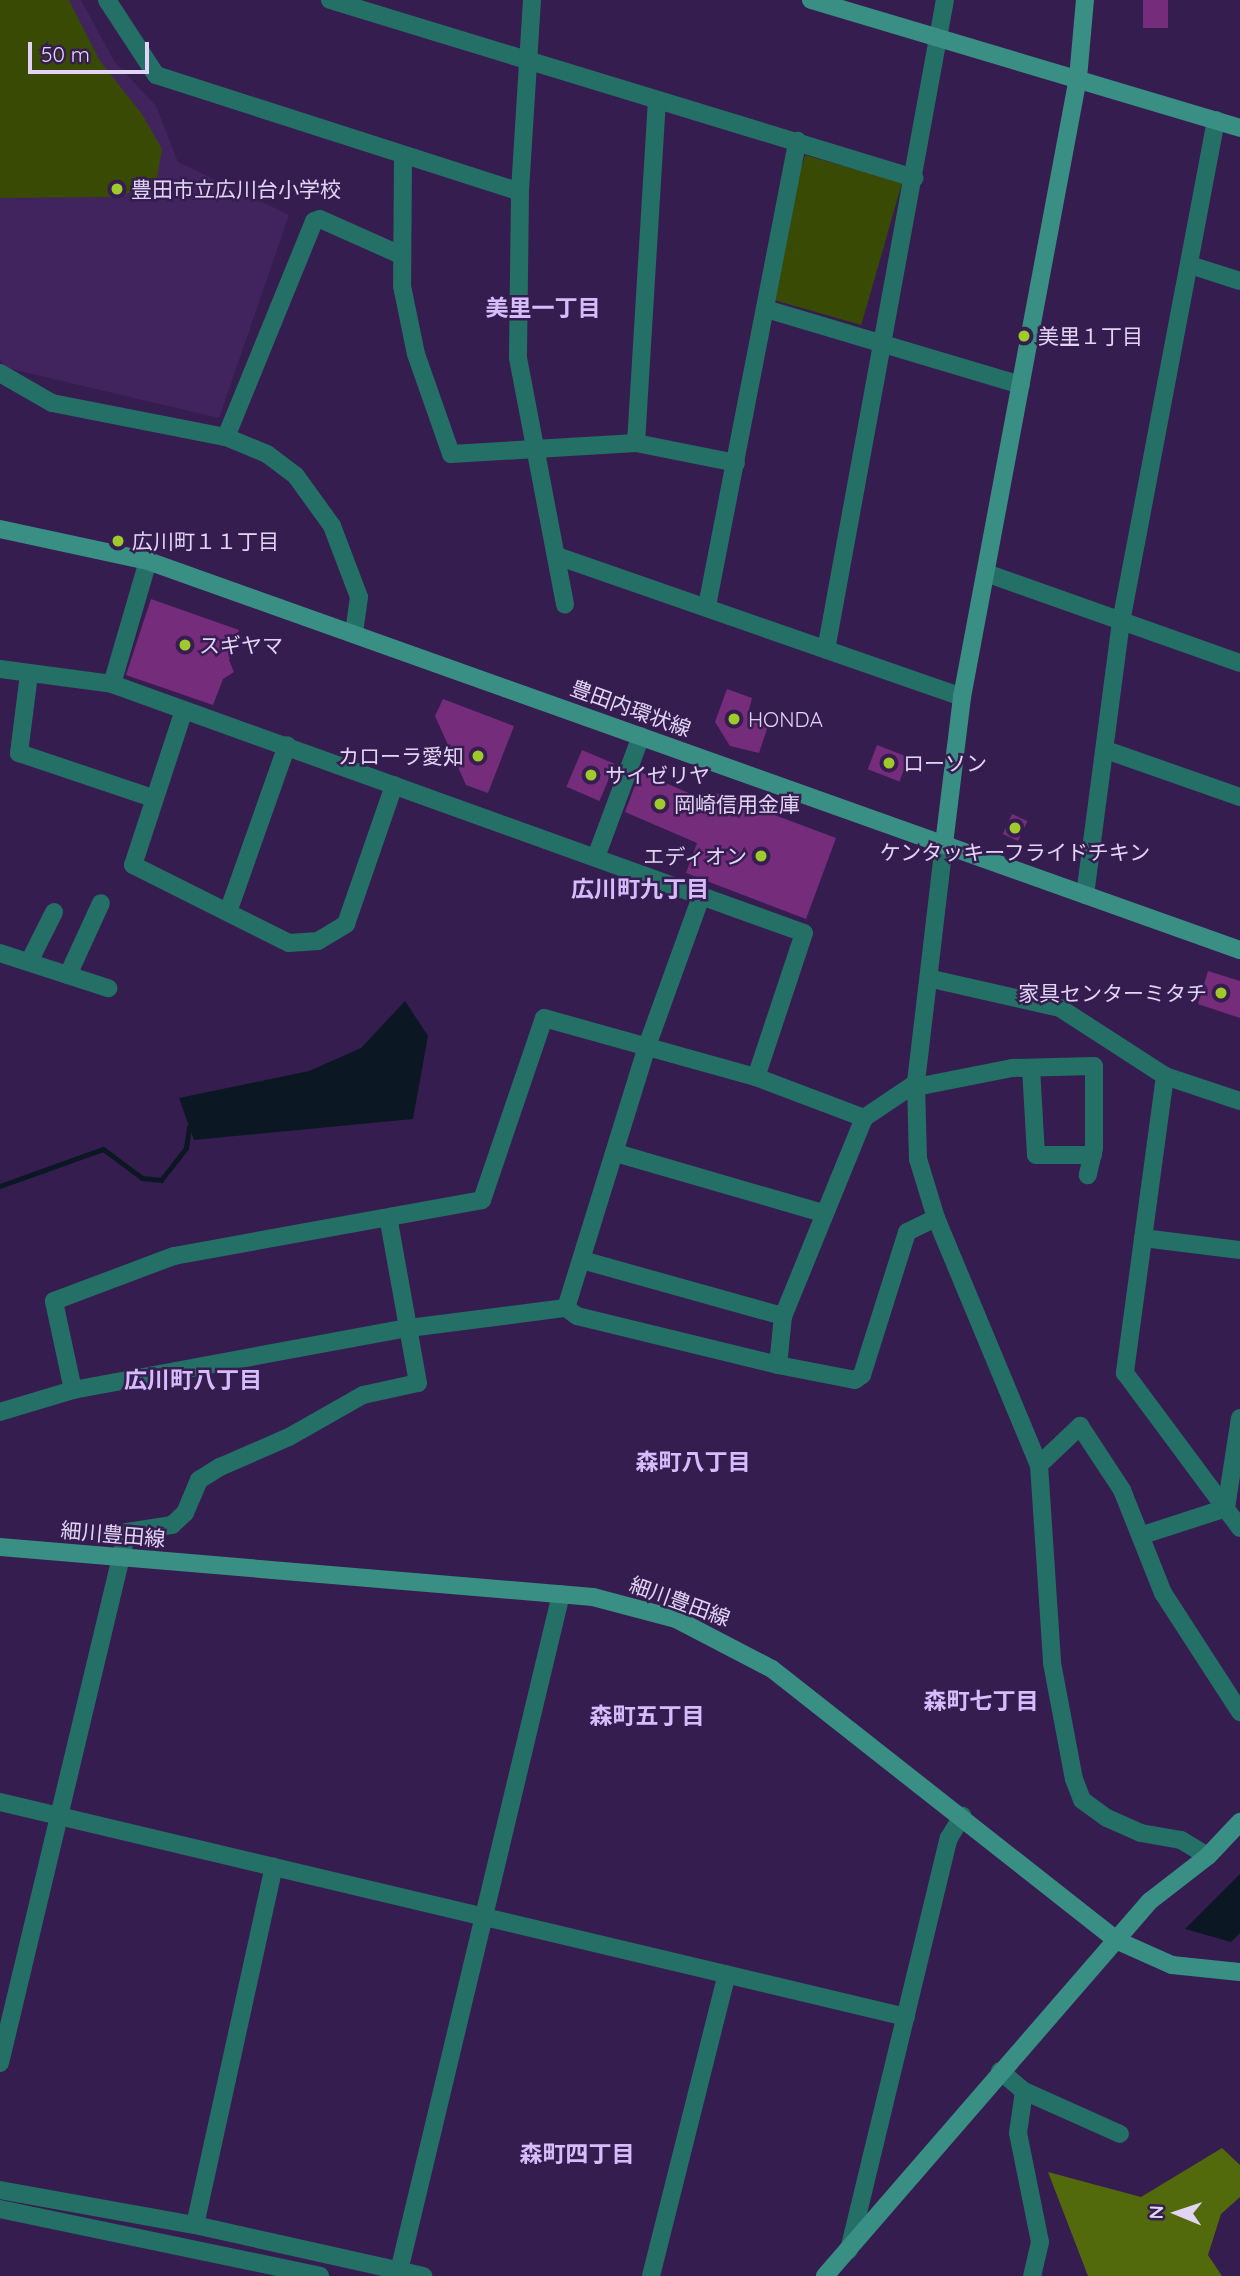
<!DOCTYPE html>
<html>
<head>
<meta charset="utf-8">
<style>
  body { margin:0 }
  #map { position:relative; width:1240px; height:2276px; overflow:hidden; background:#361d50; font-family:Quicksand,"Noto Sans JP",sans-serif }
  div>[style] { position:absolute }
  .built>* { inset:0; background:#41245e }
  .green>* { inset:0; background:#384a03; transform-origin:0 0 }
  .forest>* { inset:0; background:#52690c }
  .water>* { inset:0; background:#0b1823 }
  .stream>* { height:5px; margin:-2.5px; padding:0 2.5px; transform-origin:2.5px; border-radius:2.5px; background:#0b1823 }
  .building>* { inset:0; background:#742c7b; transform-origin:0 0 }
  .street>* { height:18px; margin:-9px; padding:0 9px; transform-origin:9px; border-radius:9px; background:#246f66 }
  .secondary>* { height:18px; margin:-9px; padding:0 9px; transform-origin:9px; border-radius:9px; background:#398f84 }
  .dots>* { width:19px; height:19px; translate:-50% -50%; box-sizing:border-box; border:4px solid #361d50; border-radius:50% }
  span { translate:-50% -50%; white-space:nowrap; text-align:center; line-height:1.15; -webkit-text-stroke:5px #361d50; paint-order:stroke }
  .poi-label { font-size:21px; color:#e1d4f4 }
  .left { translate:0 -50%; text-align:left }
  .right { translate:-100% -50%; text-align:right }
  .street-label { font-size:21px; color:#e1d4f4 }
  .neighbourhood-label { font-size:23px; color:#d7bcfb; font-weight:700 }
  .north { position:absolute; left:1142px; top:2178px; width:70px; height:70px; -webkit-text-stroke:5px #361d50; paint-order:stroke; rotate:272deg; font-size:19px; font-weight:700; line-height:28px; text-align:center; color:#e1d4f4 }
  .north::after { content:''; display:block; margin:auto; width:24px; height:32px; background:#e1d4f4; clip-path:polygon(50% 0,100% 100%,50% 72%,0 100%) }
  .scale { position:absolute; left:28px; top:42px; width:121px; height:32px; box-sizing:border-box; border:4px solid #e1d4f4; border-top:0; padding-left:9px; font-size:21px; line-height:24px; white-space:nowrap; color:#e1d4f4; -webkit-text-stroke:5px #361d50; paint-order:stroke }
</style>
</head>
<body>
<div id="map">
  <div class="built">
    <i style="clip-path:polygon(0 0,81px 0,114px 61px,156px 106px,178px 162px,289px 215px,219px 418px,7px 368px,0 360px)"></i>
  </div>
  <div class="green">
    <i style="clip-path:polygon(0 0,69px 0,100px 61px,142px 114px,162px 149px,156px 184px,116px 197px,0 198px)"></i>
    <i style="left:805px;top:155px;width:101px;height:148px;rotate:16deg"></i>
  </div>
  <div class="forest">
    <i style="clip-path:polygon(1222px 2148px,1240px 2165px,1240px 2197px,1221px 2214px,1208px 2255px,1222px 2276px,1088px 2276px,1048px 2172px,1141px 2197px)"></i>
  </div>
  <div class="water">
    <i style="clip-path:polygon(405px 1001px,428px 1036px,413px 1119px,194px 1140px,179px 1098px,309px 1071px,361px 1048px)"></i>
    <i style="clip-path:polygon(1240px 1874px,1240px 1933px,1231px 1942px,1185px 1929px)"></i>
  </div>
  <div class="stream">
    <i style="left:0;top:1186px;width:109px;rotate:-19.8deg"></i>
    <i style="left:103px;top:1149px;width:49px;rotate:36.6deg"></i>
    <i style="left:142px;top:1178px;width:19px;rotate:6deg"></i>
    <i style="left:161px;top:1180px;width:41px;rotate:-52deg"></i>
    <i style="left:186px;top:1148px;width:21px;rotate:-82deg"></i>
  </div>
  <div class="building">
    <i style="left:1143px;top:0;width:25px;height:28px"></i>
    <i style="clip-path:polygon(151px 599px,239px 630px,229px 660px,234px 672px,223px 679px,213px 705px,126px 675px)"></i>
    <i style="clip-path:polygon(727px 689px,752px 698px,747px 717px,768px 726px,759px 753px,730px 746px,715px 722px)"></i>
    <i style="clip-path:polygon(443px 699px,514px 726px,488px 793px,466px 785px,435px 716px)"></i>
    <i style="left:877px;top:745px;width:34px;height:26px;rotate:21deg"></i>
    <i style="left:582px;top:750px;width:36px;height:40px;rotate:23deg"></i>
    <i style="clip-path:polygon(640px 772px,712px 803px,716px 793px,836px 838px,806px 919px,686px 873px,697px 843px,625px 812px)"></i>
    <i style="left:1012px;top:814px;width:17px;height:22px;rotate:25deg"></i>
    <i style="clip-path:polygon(1208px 971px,1240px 981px,1240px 1018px,1198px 1004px)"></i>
  </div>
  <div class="street">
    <i style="left:107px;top:0;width:90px;rotate:56.8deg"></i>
    <i style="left:156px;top:75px;width:382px;rotate:17.8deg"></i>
    <i style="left:330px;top:0;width:611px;rotate:16.95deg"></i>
    <i style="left:532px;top:0;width:192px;rotate:93.6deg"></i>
    <i style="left:520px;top:192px;width:166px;rotate:90.7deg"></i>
    <i style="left:518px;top:358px;width:251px;rotate:79.2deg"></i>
    <i style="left:403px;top:155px;width:131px;rotate:90.4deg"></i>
    <i style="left:402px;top:286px;width:69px;rotate:78.4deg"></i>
    <i style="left:416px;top:354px;width:106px;rotate:70.7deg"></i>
    <i style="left:451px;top:454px;width:185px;rotate:-3.4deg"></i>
    <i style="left:636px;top:443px;width:102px;rotate:11.3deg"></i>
    <i style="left:1190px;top:265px;width:52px;rotate:17.7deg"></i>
    <i style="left:766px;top:309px;width:266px;rotate:16.6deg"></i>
    <i style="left:0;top:373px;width:60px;rotate:30deg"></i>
    <i style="left:52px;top:403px;width:177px;rotate:11.1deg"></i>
    <i style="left:226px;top:437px;width:44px;rotate:22.5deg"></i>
    <i style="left:267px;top:454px;width:36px;rotate:37deg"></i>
    <i style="left:296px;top:476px;width:62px;rotate:54.2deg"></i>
    <i style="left:332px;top:526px;width:76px;rotate:69.2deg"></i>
    <i style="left:359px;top:597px;width:36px;rotate:98deg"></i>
    <i style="left:226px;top:437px;width:233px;rotate:-67.8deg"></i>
    <i style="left:314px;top:221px;width:6px;rotate:-18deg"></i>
    <i style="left:320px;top:219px;width:89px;rotate:24deg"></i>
    <i style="left:636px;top:443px;width:342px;rotate:-86.5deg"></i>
    <i style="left:557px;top:556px;width:429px;rotate:19.2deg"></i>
    <i style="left:986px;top:573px;width:269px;rotate:19.5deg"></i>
    <i style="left:707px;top:606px;width:474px;rotate:-79deg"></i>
    <i style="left:826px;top:650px;width:661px;rotate:-79.63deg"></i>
    <i style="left:0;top:669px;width:113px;rotate:7.6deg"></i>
    <i style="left:112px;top:684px;width:735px;rotate:19.79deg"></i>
    <i style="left:804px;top:933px;width:152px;rotate:108.4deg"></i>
    <i style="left:29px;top:674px;width:80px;rotate:97.2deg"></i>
    <i style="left:19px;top:753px;width:141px;rotate:18.6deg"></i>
    <i style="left:112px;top:684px;width:128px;rotate:-73.7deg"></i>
    <i style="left:184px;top:710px;width:163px;rotate:108.2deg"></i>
    <i style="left:133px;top:865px;width:174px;rotate:26.6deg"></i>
    <i style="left:289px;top:943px;width:29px;rotate:-4deg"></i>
    <i style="left:318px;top:941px;width:33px;rotate:-31deg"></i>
    <i style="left:346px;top:924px;width:147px;rotate:-70.9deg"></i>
    <i style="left:1106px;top:750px;width:142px;rotate:19.3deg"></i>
    <i style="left:944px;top:844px;width:241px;rotate:96.7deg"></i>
    <i style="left:916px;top:1083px;width:76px;rotate:88.5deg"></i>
    <i style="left:918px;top:1159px;width:62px;rotate:73deg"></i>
    <i style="left:936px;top:1218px;width:268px;rotate:67.4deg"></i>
    <i style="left:1039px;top:1465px;width:198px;rotate:86.2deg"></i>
    <i style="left:1052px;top:1663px;width:118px;rotate:79.3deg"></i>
    <i style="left:1074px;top:1779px;width:22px;rotate:69deg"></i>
    <i style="left:1082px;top:1800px;width:31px;rotate:36deg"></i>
    <i style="left:1107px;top:1818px;width:37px;rotate:24deg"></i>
    <i style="left:1141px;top:1833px;width:41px;rotate:9.9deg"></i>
    <i style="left:1181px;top:1840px;width:31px;rotate:31deg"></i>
    <i style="left:596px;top:857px;width:129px;rotate:-69.6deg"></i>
    <i style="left:1085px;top:895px;width:275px;rotate:-82.5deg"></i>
    <i style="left:1121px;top:622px;width:511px;rotate:-79.28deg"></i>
    <i style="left:228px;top:912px;width:177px;rotate:-70.5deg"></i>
    <i style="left:0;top:953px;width:114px;rotate:18deg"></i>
    <i style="left:29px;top:962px;width:56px;rotate:-63.4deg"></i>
    <i style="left:68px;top:975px;width:79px;rotate:-65.4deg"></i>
    <i style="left:932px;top:979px;width:131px;rotate:12.8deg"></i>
    <i style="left:1060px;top:1008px;width:125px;rotate:32.9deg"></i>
    <i style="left:1165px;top:1076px;width:79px;rotate:18.4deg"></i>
    <i style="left:1031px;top:1068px;width:87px;rotate:86.7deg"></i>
    <i style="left:1036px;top:1155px;width:57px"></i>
    <i style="left:1165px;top:1076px;width:300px;rotate:97.7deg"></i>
    <i style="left:1125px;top:1373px;width:193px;rotate:53.4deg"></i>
    <i style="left:916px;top:1083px;width:63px;rotate:146.1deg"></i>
    <i style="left:864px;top:1118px;width:214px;rotate:112.2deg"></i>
    <i style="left:783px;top:1316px;width:49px;rotate:95.8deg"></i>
    <i style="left:778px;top:1365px;width:78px;rotate:11deg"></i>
    <i style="left:855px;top:1380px;width:9px;rotate:-36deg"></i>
    <i style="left:862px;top:1375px;width:150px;rotate:-72.5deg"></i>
    <i style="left:907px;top:1232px;width:32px;rotate:-26deg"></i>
    <i style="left:916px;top:1087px;width:98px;rotate:-11.2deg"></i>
    <i style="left:1012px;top:1068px;width:82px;rotate:-1.4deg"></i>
    <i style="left:1094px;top:1066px;width:82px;rotate:90deg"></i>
    <i style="left:1094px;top:1148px;width:28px;rotate:103deg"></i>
    <i style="left:616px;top:1153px;width:216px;rotate:16.2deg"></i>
    <i style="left:1143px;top:1238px;width:98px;rotate:7.1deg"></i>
    <i style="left:582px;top:1260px;width:209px;rotate:15.6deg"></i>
    <i style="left:566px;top:1308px;width:14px;rotate:36deg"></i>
    <i style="left:577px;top:1316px;width:207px;rotate:13.7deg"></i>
    <i style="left:73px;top:1390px;width:91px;rotate:-102.1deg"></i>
    <i style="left:54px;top:1301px;width:128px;rotate:-20.6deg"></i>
    <i style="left:174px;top:1256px;width:313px;rotate:-10.3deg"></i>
    <i style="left:482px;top:1200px;width:192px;rotate:-71.2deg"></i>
    <i style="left:544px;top:1018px;width:220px;rotate:15.6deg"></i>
    <i style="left:756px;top:1077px;width:116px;rotate:20.8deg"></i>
    <i style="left:0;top:1412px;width:76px;rotate:-16.8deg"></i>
    <i style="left:73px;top:1390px;width:342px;rotate:-10.5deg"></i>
    <i style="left:409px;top:1328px;width:158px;rotate:-7.3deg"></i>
    <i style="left:566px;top:1308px;width:274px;rotate:-72.8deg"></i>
    <i style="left:647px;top:1046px;width:158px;rotate:-70.1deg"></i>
    <i style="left:1039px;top:1465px;width:57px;rotate:-43.6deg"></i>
    <i style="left:1080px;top:1426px;width:77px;rotate:56.7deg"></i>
    <i style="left:1122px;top:1490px;width:111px;rotate:68.3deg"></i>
    <i style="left:1163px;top:1593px;width:142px;rotate:57.1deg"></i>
    <i style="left:1143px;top:1535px;width:87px;rotate:-18deg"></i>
    <i style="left:1226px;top:1508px;width:91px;rotate:-81.2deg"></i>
    <i style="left:0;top:1802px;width:931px;rotate:13.35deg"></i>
    <i style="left:0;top:2063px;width:546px;rotate:-76.55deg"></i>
    <i style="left:127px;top:1532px;width:46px;rotate:-8.8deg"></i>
    <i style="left:172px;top:1525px;width:18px;rotate:-43deg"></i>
    <i style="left:185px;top:1513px;width:36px;rotate:-67deg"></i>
    <i style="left:199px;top:1480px;width:25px;rotate:-32deg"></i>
    <i style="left:220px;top:1467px;width:75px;rotate:-23.5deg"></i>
    <i style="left:289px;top:1437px;width:85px;rotate:-29.6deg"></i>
    <i style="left:363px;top:1395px;width:56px;rotate:-12.3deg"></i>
    <i style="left:418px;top:1383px;width:164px;rotate:-100.2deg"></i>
    <i style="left:1000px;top:2071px;width:31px;rotate:40deg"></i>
    <i style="left:1024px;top:2091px;width:42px;rotate:98.1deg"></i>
    <i style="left:1018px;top:2133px;width:111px;rotate:78.6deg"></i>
    <i style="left:1040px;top:2242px;width:35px;rotate:103deg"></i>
    <i style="left:1024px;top:2091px;width:105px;rotate:24.1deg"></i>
    <i style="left:0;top:2190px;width:198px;rotate:10.2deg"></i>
    <i style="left:195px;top:2225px;width:234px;rotate:12.6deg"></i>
    <i style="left:0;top:2209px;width:327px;rotate:11.8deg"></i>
    <i style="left:195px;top:2225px;width:367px;rotate:-77.6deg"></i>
    <i style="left:849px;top:2250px;width:424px;rotate:-76.4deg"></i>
    <i style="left:949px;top:1838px;width:26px;rotate:-59deg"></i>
    <i style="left:399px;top:2271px;width:696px;rotate:-76.54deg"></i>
    <i style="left:651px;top:2276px;width:311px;rotate:-75.9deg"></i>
  </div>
  <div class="secondary">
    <i style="left:811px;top:0;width:448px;rotate:16.6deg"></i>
    <i style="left:0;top:529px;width:151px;rotate:12.2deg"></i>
    <i style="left:148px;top:561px;width:1159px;rotate:19.61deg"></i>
    <i style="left:944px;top:844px;width:148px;rotate:-83deg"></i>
    <i style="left:962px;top:697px;width:630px;rotate:-79.39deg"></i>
    <i style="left:1078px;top:78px;width:78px;rotate:-84.9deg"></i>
    <i style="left:0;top:1547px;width:595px;rotate:4.82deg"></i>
    <i style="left:593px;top:1597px;width:86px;rotate:14.8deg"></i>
    <i style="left:676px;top:1619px;width:108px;rotate:27.5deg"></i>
    <i style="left:772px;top:1669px;width:440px;rotate:38.2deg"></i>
    <i style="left:1118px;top:1941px;width:59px;rotate:24deg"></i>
    <i style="left:1172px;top:1965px;width:68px;rotate:5.9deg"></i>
    <i style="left:825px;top:2276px;width:496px;rotate:-49.1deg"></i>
    <i style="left:1150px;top:1901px;width:73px;rotate:-37.8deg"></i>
    <i style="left:1208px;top:1856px;width:47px;rotate:-46.7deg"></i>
  </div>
  <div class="dots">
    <i style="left:117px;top:189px;background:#a0ca2c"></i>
    <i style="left:1024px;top:336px;background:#a0ca2c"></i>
    <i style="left:118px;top:541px;background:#a0ca2c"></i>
    <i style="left:185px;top:645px;background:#a0ca2c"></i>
    <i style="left:734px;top:719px;background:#a0ca2c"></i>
    <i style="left:478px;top:756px;background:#a0ca2c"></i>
    <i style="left:889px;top:763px;background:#a0ca2c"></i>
    <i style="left:591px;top:775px;background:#a0ca2c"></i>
    <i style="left:660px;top:804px;background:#a0ca2c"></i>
    <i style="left:1015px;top:828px;background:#a0ca2c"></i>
    <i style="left:761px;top:856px;background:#a0ca2c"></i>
    <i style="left:1221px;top:993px;background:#a0ca2c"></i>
  </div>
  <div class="poi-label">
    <span class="left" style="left:131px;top:189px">豊田市立広川台小学校</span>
    <span class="left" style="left:1038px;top:336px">美里１丁目</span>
    <span class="left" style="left:132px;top:541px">広川町１１丁目</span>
    <span class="left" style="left:199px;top:645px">スギヤマ</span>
    <span class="left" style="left:748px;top:719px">HONDA</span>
    <span class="right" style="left:464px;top:756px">カローラ愛知</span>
    <span class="left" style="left:903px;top:763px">ローソン</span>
    <span class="left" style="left:605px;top:775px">サイゼリヤ</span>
    <span class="left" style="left:674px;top:804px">岡崎信用金庫</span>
    <span style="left:1015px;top:852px">ケンタッキーフライドチキン</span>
    <span class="right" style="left:747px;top:856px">エディオン</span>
    <span class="right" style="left:1207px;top:993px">家具センターミタチ</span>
  </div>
  <div class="street-label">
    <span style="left:631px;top:708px;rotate:20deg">豊田内環状線</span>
    <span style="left:113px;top:1534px;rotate:5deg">細川豊田線</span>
    <span style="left:680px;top:1601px;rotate:20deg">細川豊田線</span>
  </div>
  <div class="neighbourhood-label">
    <span style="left:543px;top:308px">美里一丁目</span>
    <span style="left:640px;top:889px">広川町九丁目</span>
    <span style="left:193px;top:1380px">広川町八丁目</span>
    <span style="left:693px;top:1462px">森町八丁目</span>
    <span style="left:981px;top:1701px">森町七丁目</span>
    <span style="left:647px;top:1716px">森町五丁目</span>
    <span style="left:577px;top:2154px">森町四丁目</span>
  </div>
  <div class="north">N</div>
  <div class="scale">50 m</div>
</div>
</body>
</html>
